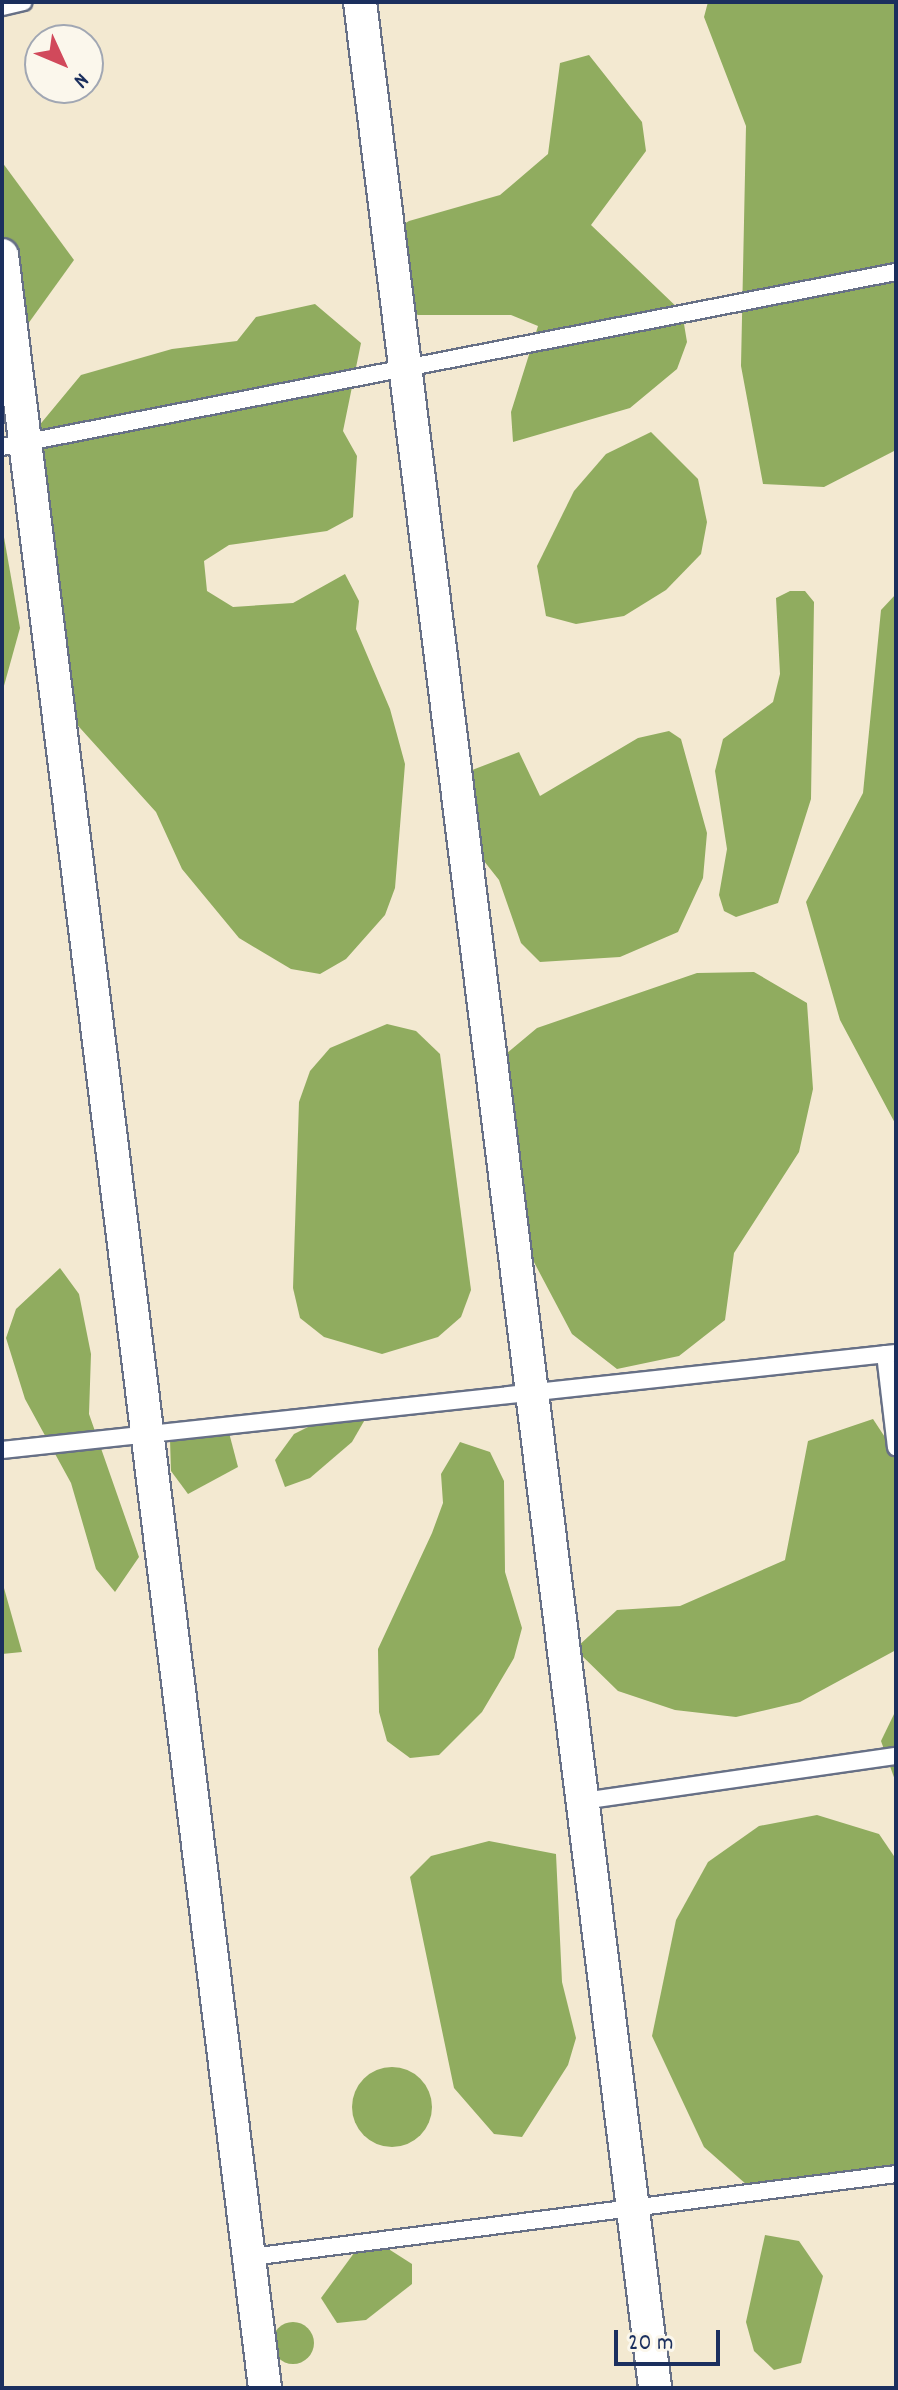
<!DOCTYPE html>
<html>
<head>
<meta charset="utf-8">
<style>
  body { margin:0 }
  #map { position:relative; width:898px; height:2390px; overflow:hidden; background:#f3e9d1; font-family:Dekko,sans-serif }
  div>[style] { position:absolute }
  .forest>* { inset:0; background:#90ac5f }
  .round { border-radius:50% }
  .roads { filter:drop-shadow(2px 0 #677086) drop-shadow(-2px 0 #677086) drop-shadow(0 2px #677086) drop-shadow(0 -2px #677086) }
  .lane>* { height:16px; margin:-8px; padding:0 8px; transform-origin:8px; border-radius:8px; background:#fff }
  .street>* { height:32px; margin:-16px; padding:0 16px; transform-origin:16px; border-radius:16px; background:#fff }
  span { translate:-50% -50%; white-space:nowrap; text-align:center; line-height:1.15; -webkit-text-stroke:7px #fbf7ec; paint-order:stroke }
  .frame { position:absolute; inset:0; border:4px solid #1b2f5e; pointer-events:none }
  .north { position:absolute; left:24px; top:24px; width:80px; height:80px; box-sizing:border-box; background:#fbf7ec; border:2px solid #a1a7b3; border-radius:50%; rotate:134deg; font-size:22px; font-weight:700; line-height:32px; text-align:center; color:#1b2f5e }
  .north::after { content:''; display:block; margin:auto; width:28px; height:36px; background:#d1495b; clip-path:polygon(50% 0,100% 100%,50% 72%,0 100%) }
  .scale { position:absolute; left:614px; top:2330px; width:106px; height:36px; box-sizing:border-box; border:4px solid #1b2f5e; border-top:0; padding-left:10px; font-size:24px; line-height:28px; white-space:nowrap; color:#1b2f5e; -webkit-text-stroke:6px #fbf7ec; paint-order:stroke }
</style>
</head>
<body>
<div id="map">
  <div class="forest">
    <i style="clip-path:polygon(708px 2px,896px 2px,896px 450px,824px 487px,763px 484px,741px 366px,746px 126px,704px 17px)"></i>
    <i style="clip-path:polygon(589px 55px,642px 122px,646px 151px,591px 225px,682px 312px,687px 342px,677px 369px,630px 408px,513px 442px,511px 412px,538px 326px,511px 315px,418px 315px,392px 302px,379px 239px,409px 221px,500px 195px,548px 154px,560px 63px)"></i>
    <i style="clip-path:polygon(2px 162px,74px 260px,2px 360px)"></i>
    <i style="clip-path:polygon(315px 304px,361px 343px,343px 431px,357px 456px,353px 517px,327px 531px,229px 545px,204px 561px,207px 591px,233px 607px,293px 603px,345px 574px,359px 601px,356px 629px,390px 709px,405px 764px,395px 888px,385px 915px,346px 959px,320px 974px,291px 969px,239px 938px,182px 869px,156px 812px,71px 718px,23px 445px,81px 375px,172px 349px,237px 341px,256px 317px)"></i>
    <i style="clip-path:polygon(651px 432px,698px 479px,707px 522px,701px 554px,666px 590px,624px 616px,576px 624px,546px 616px,537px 566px,574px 491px,606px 454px)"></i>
    <i style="clip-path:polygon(2px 526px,20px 628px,2px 693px)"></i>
    <i style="clip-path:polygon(790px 591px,805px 591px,814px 602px,811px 799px,778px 903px,736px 917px,724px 911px,719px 895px,727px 849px,715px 771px,723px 739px,773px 702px,780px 674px,776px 598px)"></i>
    <i style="clip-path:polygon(896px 594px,896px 1125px,840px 1020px,806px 902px,863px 793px,881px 610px)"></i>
    <i style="clip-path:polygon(669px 731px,681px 739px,707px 833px,703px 878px,678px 932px,620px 957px,540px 962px,521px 943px,499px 880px,461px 832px,467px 772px,519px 752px,540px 796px,638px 738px)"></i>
    <i style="clip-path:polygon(754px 972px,807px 1003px,813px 1089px,799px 1152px,734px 1253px,725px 1320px,679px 1356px,617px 1369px,572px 1334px,489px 1177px,482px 1118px,495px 1063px,537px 1028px,697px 973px)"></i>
    <i style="clip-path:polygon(387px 1024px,416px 1031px,440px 1054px,471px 1290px,461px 1317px,438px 1337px,382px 1354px,324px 1337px,300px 1318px,293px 1288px,299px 1102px,310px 1071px,330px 1048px)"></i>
    <i style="clip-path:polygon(60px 1268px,79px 1294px,91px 1354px,89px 1414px,139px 1557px,115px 1592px,96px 1569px,71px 1483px,25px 1399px,6px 1338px,16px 1309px)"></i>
    <i style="clip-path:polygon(350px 1406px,367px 1416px,352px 1442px,310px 1478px,285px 1487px,275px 1460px,294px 1434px)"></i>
    <i style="clip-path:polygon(873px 1419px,896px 1454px,896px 1650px,800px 1702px,736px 1717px,675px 1710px,618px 1691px,575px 1649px,617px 1610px,680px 1606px,785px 1560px,808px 1441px)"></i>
    <i style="clip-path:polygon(196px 1424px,227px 1425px,238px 1467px,188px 1494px,171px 1471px,170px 1440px)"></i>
    <i style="clip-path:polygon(460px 1442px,490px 1452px,504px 1481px,505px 1572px,522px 1628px,514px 1658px,482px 1712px,439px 1755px,410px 1758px,387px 1741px,379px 1712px,378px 1649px,432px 1533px,443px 1503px,441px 1474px)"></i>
    <i style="clip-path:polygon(2px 1581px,22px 1652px,2px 1654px)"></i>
    <i style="clip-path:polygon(896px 1710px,896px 1783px,881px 1741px)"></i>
    <i style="clip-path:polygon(817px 1815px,879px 1834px,896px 1859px,896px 2165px,863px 2176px,747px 2185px,704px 2147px,652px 2036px,676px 1920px,708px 1862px,759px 1826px)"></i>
    <i style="clip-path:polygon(489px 1841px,556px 1854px,562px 1982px,576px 2038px,568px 2065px,522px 2137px,494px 2134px,454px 2088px,410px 1877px,431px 1856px)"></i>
    <i class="round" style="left:352px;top:2067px;width:80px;height:80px"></i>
    <i style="clip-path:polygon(765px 2235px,799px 2241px,823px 2276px,801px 2363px,774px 2370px,754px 2351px,746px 2322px)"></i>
    <i style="clip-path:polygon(387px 2248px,412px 2264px,412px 2284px,366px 2320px,337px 2323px,321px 2298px,357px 2249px)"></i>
    <i class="round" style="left:272px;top:2322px;width:42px;height:42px"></i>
  </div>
  <div class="roads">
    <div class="lane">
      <i style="left:2px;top:7px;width:22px;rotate:-13deg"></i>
      <i style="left:2px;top:447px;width:911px;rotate:-11.08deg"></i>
      <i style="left:885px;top:1354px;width:94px;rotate:83.3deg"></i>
      <i style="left:2px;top:1450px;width:899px;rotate:-6.19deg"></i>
      <i style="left:583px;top:1801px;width:316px;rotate:-8.2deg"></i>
      <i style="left:251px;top:2257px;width:650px;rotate:-7.33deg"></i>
    </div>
    <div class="street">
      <i style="left:360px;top:2px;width:2404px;rotate:82.95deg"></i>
      <i style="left:2px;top:255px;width:2149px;rotate:82.97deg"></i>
    </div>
  </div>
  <div class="frame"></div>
  <div class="north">N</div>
  <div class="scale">20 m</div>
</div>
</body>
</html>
